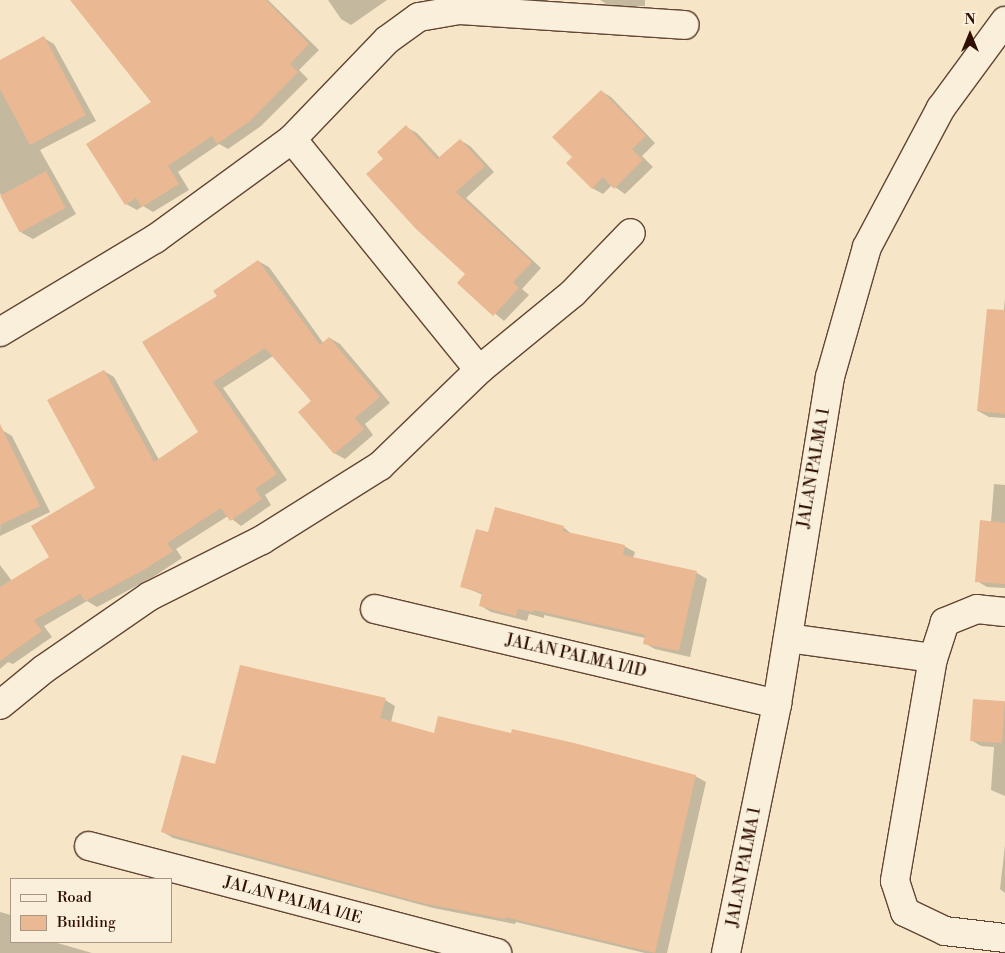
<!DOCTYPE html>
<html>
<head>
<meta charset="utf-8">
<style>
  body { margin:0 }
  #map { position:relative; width:1005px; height:953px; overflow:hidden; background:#f6e6c7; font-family:"Libre Bodoni",serif }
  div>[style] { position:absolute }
  .shadow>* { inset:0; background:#0003 }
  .building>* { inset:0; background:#eab892; transform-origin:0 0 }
  .roads { filter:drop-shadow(1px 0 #624533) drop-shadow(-1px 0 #624533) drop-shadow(0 1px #624533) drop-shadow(0 -1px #624533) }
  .minor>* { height:28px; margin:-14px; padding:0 14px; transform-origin:14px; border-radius:14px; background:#f9efdb }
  span { translate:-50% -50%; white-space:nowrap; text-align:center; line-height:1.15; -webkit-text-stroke:4.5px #f9efdb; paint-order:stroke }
  .street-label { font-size:16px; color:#300f02 }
  .legend { position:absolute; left:10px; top:878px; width:162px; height:65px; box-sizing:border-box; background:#f9efdb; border:1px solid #a99584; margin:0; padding:6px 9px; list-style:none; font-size:15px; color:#300f02 }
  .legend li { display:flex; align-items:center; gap:10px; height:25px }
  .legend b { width:25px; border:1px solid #a99584 }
  .north { position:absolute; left:945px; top:10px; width:50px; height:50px; -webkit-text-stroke:4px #f9efdb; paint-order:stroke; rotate:0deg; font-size:14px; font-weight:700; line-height:20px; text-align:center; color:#300f02 }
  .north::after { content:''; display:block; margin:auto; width:18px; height:22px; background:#300f02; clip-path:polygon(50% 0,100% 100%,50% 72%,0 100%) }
</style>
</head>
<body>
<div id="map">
  <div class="shadow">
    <i style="clip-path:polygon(81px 0,268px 0,319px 50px,299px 70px,308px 79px,261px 126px,228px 149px,219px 144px,178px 172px,189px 190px,153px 212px,143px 206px,137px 210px,126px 204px,88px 144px,153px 103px)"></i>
    <i style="clip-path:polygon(328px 0,387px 0,351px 25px,341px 19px)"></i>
    <i style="clip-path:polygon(510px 0,548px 0,548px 5px)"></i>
    <i style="clip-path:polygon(600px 0,645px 0,645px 6px,610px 6px)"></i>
    <i style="clip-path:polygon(44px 38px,54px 44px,96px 121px,40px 150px,76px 214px,33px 239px,22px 233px,0 193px,0 61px)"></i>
    <i style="clip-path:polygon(601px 91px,611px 97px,655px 143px,642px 156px,653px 167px,625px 194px,612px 185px,603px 194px,592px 188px,574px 157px)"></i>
    <i style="clip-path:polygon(406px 127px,417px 133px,440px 158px,460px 140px,470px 146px,494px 172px,466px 198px,541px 268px,522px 289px,529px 295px,504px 321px,459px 283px,467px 274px,385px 159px)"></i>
    <i style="clip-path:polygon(258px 261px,269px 267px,324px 344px,330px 338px,340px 344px,390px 403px,365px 424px,373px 435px,345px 459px,334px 453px,313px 401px,273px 356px,223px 388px,287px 480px,265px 495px,271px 505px,241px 526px,228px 516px,176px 549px,182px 558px,153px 577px,97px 607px,87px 601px,44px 626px,52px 637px,13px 664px,8px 662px,0 669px,0 565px,12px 581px,50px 558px,97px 489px,104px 371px,114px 377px,159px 460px,200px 432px,218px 296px)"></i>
    <i style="clip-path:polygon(1005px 298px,1005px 418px,989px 417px,978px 411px,999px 359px)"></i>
    <i style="clip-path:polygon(2px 430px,12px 436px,50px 512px,0 536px)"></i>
    <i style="clip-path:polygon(994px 484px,1005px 485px,1005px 588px,987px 587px,977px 581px,991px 522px)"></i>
    <i style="clip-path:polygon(563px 527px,573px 535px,624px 546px,635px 552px,633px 558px,697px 573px,707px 579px,690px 657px,655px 649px,644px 643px,645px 638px,544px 615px,544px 618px,529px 614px,527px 621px,491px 612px,481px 606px,483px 595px,462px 586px,489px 534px)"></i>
    <i style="clip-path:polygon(385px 700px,395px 706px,391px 722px,435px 734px,695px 776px,706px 782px,667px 953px,645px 953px,516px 922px,515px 924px,433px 908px,173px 838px,163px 832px,215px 766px)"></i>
    <i style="clip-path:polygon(1005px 702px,1005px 796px,991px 790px,994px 747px,981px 746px,971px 740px)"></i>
    <i style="clip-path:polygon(1005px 845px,1005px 893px,1000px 889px)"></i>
    <i style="clip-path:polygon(0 912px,11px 915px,11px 942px,54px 942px,92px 953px,0 953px)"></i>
  </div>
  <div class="building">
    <i style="clip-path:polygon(70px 0,266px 0,309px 44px,290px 64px,298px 72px,250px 121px,217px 144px,212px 136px,168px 166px,179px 184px,142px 207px,136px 198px,125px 205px,86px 144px,151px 102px)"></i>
    <i style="clip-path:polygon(44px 36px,86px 115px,30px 145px,0 89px,0 60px)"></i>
    <i style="clip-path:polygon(601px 90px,646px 136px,632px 149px,643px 160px,614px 189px,603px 177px,592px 189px,566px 163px,572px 157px,552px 137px)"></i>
    <i style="clip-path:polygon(406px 125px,437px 159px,460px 139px,485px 166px,456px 192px,532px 262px,513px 282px,519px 288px,493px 316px,457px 283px,465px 274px,416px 229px,366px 174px,383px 159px,377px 152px)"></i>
    <i style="left:46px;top:171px;width:42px;height:52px;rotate:62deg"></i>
    <i style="clip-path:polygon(258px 260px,320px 345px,329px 337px,380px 397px,355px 418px,364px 429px,334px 454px,298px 412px,311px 401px,265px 348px,213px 382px,277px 474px,255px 489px,262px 499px,230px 521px,221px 508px,167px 543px,173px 551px,142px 571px,85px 601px,80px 594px,34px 620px,42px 631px,0 661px,0 587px,49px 557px,31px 526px,95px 488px,47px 400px,104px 370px,154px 462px,198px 432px,142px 342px,217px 296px,213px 291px)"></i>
    <i style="clip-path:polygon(987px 309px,1005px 310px,1005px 414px,977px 411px)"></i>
    <i style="clip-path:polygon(0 424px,40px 506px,0 525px)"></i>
    <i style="clip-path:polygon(495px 507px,564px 526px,563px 531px,625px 545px,623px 555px,697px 571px,679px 651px,643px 644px,645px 635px,534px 610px,533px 612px,518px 609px,516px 616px,479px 606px,482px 593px,460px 587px,476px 529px,488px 532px)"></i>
    <i style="clip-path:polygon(980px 520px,1005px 523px,1005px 584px,975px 582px)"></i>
    <i style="clip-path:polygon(240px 665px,386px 698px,380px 718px,434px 733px,438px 716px,511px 733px,512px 729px,574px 743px,696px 775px,655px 953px,505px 917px,505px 919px,422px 903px,161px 832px,182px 755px,215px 764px)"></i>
    <i style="left:973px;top:699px;width:32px;height:42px;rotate:4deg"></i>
  </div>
  <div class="roads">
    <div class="minor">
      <i style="left:292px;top:139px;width:297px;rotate:51deg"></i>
      <i style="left:0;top:332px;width:181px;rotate:-31deg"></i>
      <i style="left:155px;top:239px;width:170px;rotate:-36.1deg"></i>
      <i style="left:292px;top:139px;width:137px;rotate:-46.2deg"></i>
      <i style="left:387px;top:40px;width:39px;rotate:-36deg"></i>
      <i style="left:419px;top:17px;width:41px;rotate:-9.9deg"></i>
      <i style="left:459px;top:10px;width:226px;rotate:3.8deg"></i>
      <i style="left:375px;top:609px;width:413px;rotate:13.3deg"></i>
      <i style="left:1005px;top:612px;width:28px;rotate:-174deg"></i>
      <i style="left:977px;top:609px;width:35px;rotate:158deg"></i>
      <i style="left:945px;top:622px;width:38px;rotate:108deg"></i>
      <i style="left:933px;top:658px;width:226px;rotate:99.7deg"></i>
      <i style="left:895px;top:881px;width:33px;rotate:72deg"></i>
      <i style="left:905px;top:912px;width:44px;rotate:25.4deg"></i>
      <i style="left:945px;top:931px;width:60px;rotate:6.7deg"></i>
      <i style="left:788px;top:638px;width:146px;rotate:7.9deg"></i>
      <i style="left:0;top:705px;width:57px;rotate:-39.3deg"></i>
      <i style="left:44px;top:669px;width:129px;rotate:-34.6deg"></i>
      <i style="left:150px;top:596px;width:125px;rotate:-26.6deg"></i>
      <i style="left:262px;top:540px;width:139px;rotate:-32.1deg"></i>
      <i style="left:380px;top:466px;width:138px;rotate:-44.1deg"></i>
      <i style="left:479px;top:370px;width:122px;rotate:-39.3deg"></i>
      <i style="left:573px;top:293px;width:83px;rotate:-46deg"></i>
      <i style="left:89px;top:846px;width:422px;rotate:14.7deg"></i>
      <i style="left:726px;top:953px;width:254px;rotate:-78.4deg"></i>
      <i style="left:777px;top:704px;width:331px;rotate:-80.8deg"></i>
      <i style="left:830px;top:377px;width:135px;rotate:-74.1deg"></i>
      <i style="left:867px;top:247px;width:157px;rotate:-62deg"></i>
      <i style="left:941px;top:108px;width:108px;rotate:-53.7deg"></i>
    </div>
  </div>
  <div class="street-label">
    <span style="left:814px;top:468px;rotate:-80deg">JALAN PALMA 1</span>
    <span style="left:576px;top:656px;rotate:13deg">JALAN PALMA 1/1D</span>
    <span style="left:744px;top:867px;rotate:-79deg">JALAN PALMA 1</span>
    <span style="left:293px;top:900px;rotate:15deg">JALAN PALMA 1/1E</span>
  </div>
  <ul class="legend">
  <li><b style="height:6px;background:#f9efdb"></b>Road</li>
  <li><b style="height:14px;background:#eab892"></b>Building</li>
  </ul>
  <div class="north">N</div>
</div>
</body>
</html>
